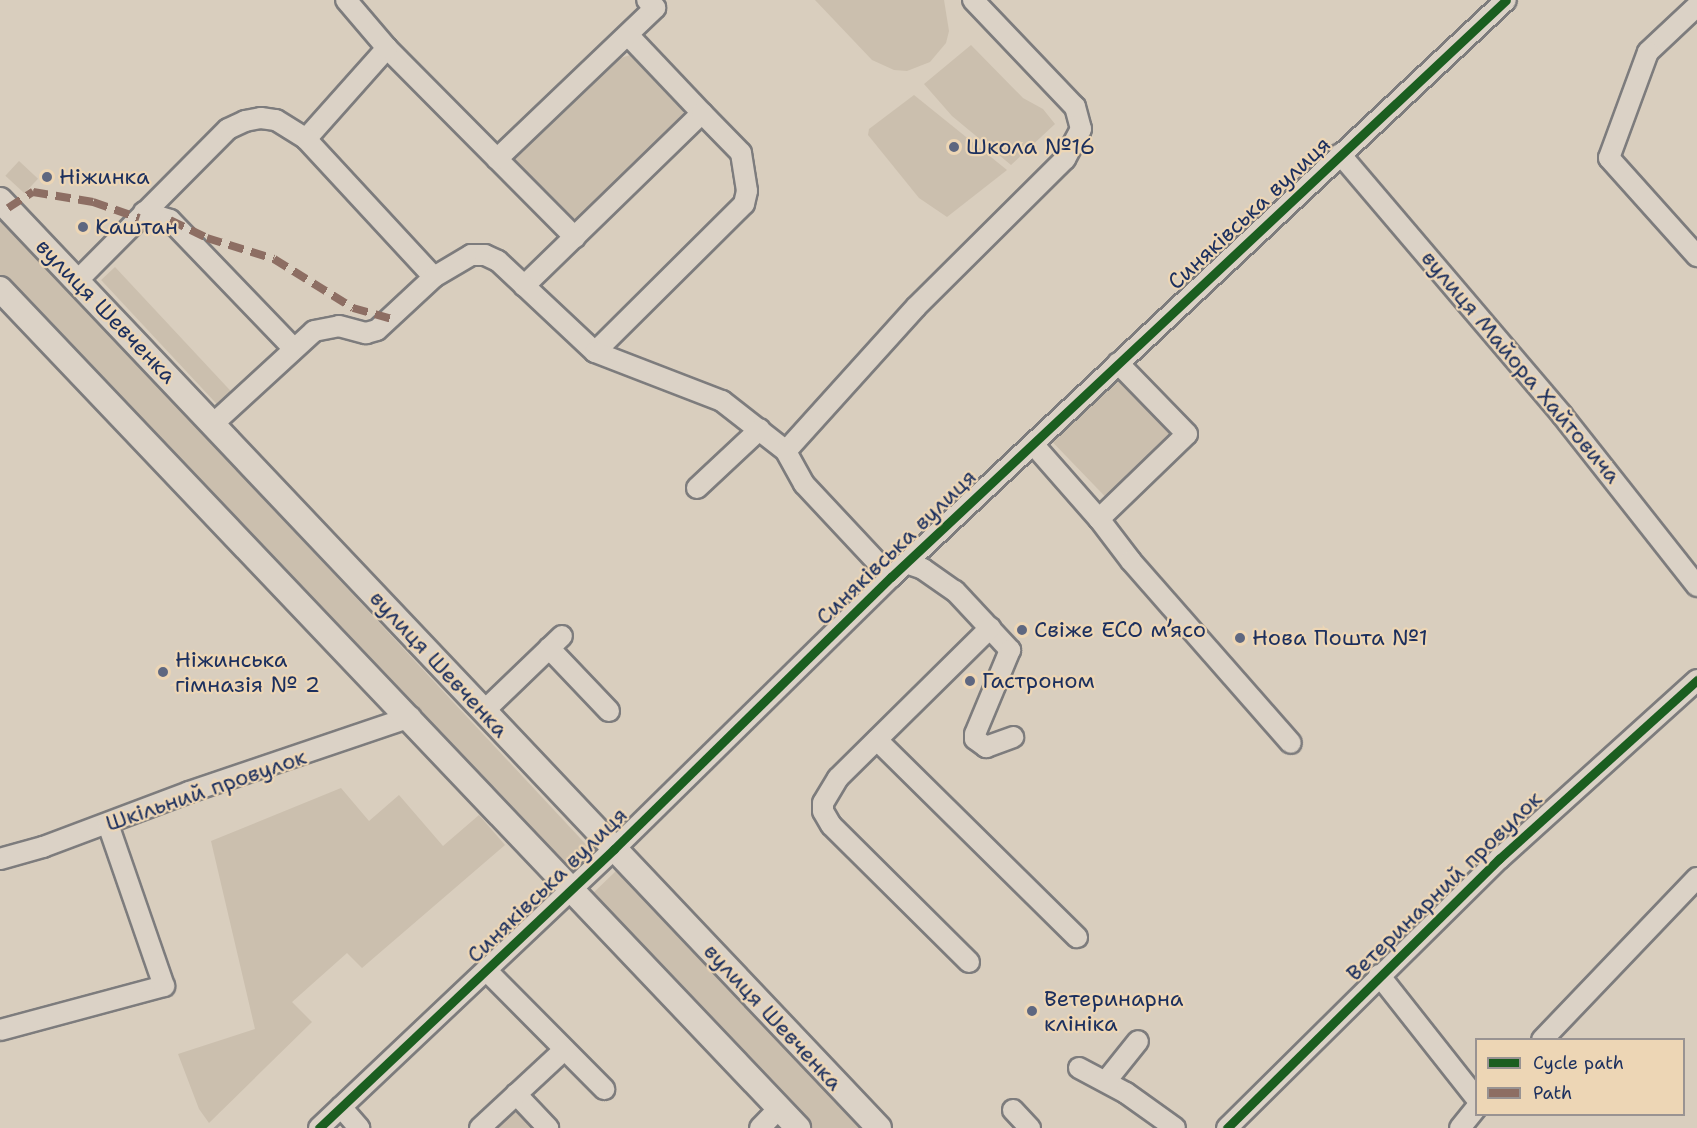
<!DOCTYPE html>
<html>
<head>
<meta charset="utf-8">
<style>
  body { margin:0 }
  #map { position:relative; width:1697px; height:1128px; overflow:hidden; background:#d9cebe; font-family:"Shantell Sans",sans-serif }
  div>[style] { position:absolute }
  .green>* { inset:0; background:#cbbfae; transform-origin:0 0 }
  .roads { filter:drop-shadow(2px 0 #7d7c7d) drop-shadow(-2px 0 #7d7c7d) drop-shadow(0 2px #7d7c7d) drop-shadow(0 -2px #7d7c7d) }
  .minor>* { height:20px; margin:-10px; padding:0 10px; transform-origin:10px; border-radius:10px; background:#dbd2c6 }
  .major>* { height:24px; margin:-12px; padding:0 12px; transform-origin:12px; border-radius:12px; background:#dbd2c6 }
  .quiet>* { height:8px; margin-top:-4px; transform-origin:0; background:repeating-linear-gradient(90deg,#8d6e63 0 15px,transparent 0 23px) }
  .cycleway>* { height:9px; margin:-4.5px; padding:0 4.5px; transform-origin:4.5px; border-radius:4.5px; background:#1b5e20 }
  .dots>* { width:16px; height:16px; translate:-50% -50%; box-sizing:border-box; border:3px solid #edd6b5; border-radius:50% }
  span { translate:-50% -50%; white-space:nowrap; text-align:center; line-height:1.15; -webkit-text-stroke:4.5px #edd6b5; paint-order:stroke }
  .poi-label { font-size:22px; color:#1b2f5e }
  .left { translate:0 -50%; text-align:left }
  .street-label { font-size:22px; color:#1b2f5e }
  .legend { position:absolute; left:1475px; top:1038px; width:210px; height:78px; box-sizing:border-box; background:#edd6b5; border:2px solid #999392; margin:0; padding:8px 10px; list-style:none; font-size:18px; color:#1b2f5e }
  .legend li { display:flex; align-items:center; gap:12px; height:30px }
  .legend b { width:30px; border:2px solid #999392 }
</style>
</head>
<body>
<div id="map">
  <div class="green">
    <i style="clip-path:polygon(815px 0,944px 0,949px 31px,946px 43px,930px 62px,907px 71px,894px 70px,872px 60px)"></i>
    <i style="clip-path:polygon(971px 45px,1023px 98px,1043px 109px,1055px 124px,1011px 165px,952px 116px,924px 84px)"></i>
    <i style="clip-path:polygon(633px 54px,683px 102px,683px 120px,574px 225px,511px 164px,512px 156px,612px 61px)"></i>
    <i style="clip-path:polygon(914px 95px,1007px 170px,947px 217px,919px 198px,868px 135px,869px 129px)"></i>
    <i style="left:19px;top:161px;width:26px;height:20px;rotate:43deg"></i>
    <i style="left:0;top:216px;width:871px;height:55px;rotate:47deg"></i>
    <i style="left:115px;top:267px;width:173px;height:19px;rotate:47deg"></i>
    <i style="left:1117px;top:375px;width:83px;height:93px;rotate:46deg"></i>
    <i style="clip-path:polygon(341px 788px,369px 821px,399px 795px,443px 846px,479px 815px,505px 845px,362px 968px,347px 953px,292px 1002px,312px 1022px,209px 1123px,199px 1109px,178px 1054px,255px 1029px,211px 841px)"></i>
    <i style="left:617px;top:870px;width:356px;height:40px;rotate:46deg"></i>
    <i style="clip-path:polygon(519px 1106px,540px 1128px,496px 1128px)"></i>
  </div>
  <div class="roads">
    <div class="minor">
      <i style="left:1697px;top:6px;width:67px;rotate:136.8deg"></i>
      <i style="left:1648px;top:52px;width:113px;rotate:110.2deg"></i>
      <i style="left:1609px;top:158px;width:132px;rotate:48.1deg"></i>
      <i style="left:628px;top:35px;width:108px;rotate:46.5deg"></i>
      <i style="left:387px;top:48px;width:267px;rotate:45.2deg"></i>
      <i style="left:306px;top:139px;width:122px;rotate:-48.3deg"></i>
      <i style="left:387px;top:48px;width:63px;rotate:-130.5deg"></i>
      <i style="left:1340px;top:154px;width:343px;rotate:49.6deg"></i>
      <i style="left:1562px;top:415px;width:218px;rotate:51.7deg"></i>
      <i style="left:497px;top:159px;width:219px;rotate:-43.7deg"></i>
      <i style="left:655px;top:8px;width:11px;rotate:-135deg"></i>
      <i style="left:144px;top:212px;width:27px;rotate:17deg"></i>
      <i style="left:170px;top:220px;width:178px;rotate:46.1deg"></i>
      <i style="left:77px;top:281px;width:214px;rotate:-45.2deg"></i>
      <i style="left:228px;top:129px;width:19px;rotate:-25deg"></i>
      <i style="left:245px;top:121px;width:16px;rotate:-11deg"></i>
      <i style="left:261px;top:118px;width:15px;rotate:8deg"></i>
      <i style="left:276px;top:120px;width:36px;rotate:32deg"></i>
      <i style="left:306px;top:139px;width:188px;rotate:47.2deg"></i>
      <i style="left:524px;top:286px;width:248px;rotate:-44.2deg"></i>
      <i style="left:702px;top:113px;width:56px;rotate:45.7deg"></i>
      <i style="left:741px;top:153px;width:38px;rotate:81deg"></i>
      <i style="left:747px;top:191px;width:13px;rotate:103deg"></i>
      <i style="left:744px;top:204px;width:210px;rotate:135.2deg"></i>
      <i style="left:213px;top:424px;width:137px;rotate:-42.6deg"></i>
      <i style="left:314px;top:331px;width:25px;rotate:-11deg"></i>
      <i style="left:339px;top:326px;width:28px;rotate:15deg"></i>
      <i style="left:366px;top:333px;width:11px;rotate:-15deg"></i>
      <i style="left:377px;top:330px;width:78px;rotate:-42.9deg"></i>
      <i style="left:434px;top:277px;width:43px;rotate:-30.7deg"></i>
      <i style="left:471px;top:255px;width:14px"></i>
      <i style="left:485px;top:255px;width:14px;rotate:25deg"></i>
      <i style="left:498px;top:261px;width:133px;rotate:43.2deg"></i>
      <i style="left:595px;top:352px;width:136px;rotate:21.1deg"></i>
      <i style="left:722px;top:401px;width:81px;rotate:38deg"></i>
      <i style="left:1033px;top:444px;width:100px;rotate:48.7deg"></i>
      <i style="left:1099px;top:519px;width:122px;rotate:-44deg"></i>
      <i style="left:1187px;top:434px;width:99px;rotate:-134.2deg"></i>
      <i style="left:697px;top:488px;width:86px;rotate:-43.1deg"></i>
      <i style="left:1099px;top:519px;width:53px;rotate:52.7deg"></i>
      <i style="left:1131px;top:561px;width:242px;rotate:48.7deg"></i>
      <i style="left:906px;top:563px;width:18px;rotate:19deg"></i>
      <i style="left:923px;top:569px;width:39px;rotate:35deg"></i>
      <i style="left:955px;top:591px;width:81px;rotate:47deg"></i>
      <i style="left:1010px;top:650px;width:91px;rotate:112.6deg"></i>
      <i style="left:975px;top:734px;width:5px;rotate:90deg"></i>
      <i style="left:975px;top:739px;width:14px;rotate:36deg"></i>
      <i style="left:986px;top:747px;width:29px;rotate:-20deg"></i>
      <i style="left:891px;top:577px;width:127px;rotate:-133.1deg"></i>
      <i style="left:804px;top:484px;width:38px;rotate:-119deg"></i>
      <i style="left:786px;top:451px;width:194px;rotate:-47.9deg"></i>
      <i style="left:916px;top:307px;width:210px;rotate:-44.8deg"></i>
      <i style="left:1065px;top:159px;width:34px;rotate:-62deg"></i>
      <i style="left:1081px;top:129px;width:23px;rotate:-105deg"></i>
      <i style="left:1075px;top:107px;width:148px;rotate:-133.6deg"></i>
      <i style="left:549px;top:648px;width:87px;rotate:46.4deg"></i>
      <i style="left:484px;top:711px;width:108px;rotate:-43.9deg"></i>
      <i style="left:877px;top:740px;width:281px;rotate:44.6deg"></i>
      <i style="left:0;top:859px;width:45px;rotate:-15.6deg"></i>
      <i style="left:43px;top:847px;width:156px;rotate:-20.6deg"></i>
      <i style="left:189px;top:792px;width:234px;rotate:-18.7deg"></i>
      <i style="left:969px;top:962px;width:194px;rotate:-135.2deg"></i>
      <i style="left:831px;top:825px;width:16px;rotate:-120deg"></i>
      <i style="left:823px;top:811px;width:8px;rotate:-90deg"></i>
      <i style="left:823px;top:803px;width:29px;rotate:-59deg"></i>
      <i style="left:838px;top:778px;width:214px;rotate:-44.6deg"></i>
      <i style="left:486px;top:970px;width:168px;rotate:45.2deg"></i>
      <i style="left:1379px;top:975px;width:157px;rotate:51.7deg"></i>
      <i style="left:0;top:1030px;width:170px;rotate:-15deg"></i>
      <i style="left:164px;top:986px;width:171px;rotate:-109.1deg"></i>
      <i style="left:1542px;top:1040px;width:224px;rotate:-46.3deg"></i>
      <i style="left:1079px;top:1068px;width:53px;rotate:28deg"></i>
      <i style="left:1126px;top:1093px;width:60px;rotate:35.5deg"></i>
      <i style="left:1106px;top:1081px;width:51px;rotate:-51.3deg"></i>
      <i style="left:516px;top:1094px;width:47px;rotate:46.7deg"></i>
      <i style="left:341px;top:1107px;width:28px;rotate:49deg"></i>
      <i style="left:1013px;top:1110px;width:25px;rotate:47deg"></i>
      <i style="left:319px;top:1128px;width:406px;rotate:-43.4deg"></i>
      <i style="left:614px;top:849px;width:388px;rotate:-44.5deg"></i>
      <i style="left:891px;top:577px;width:843px;rotate:-43.17deg"></i>
      <i style="left:480px;top:1128px;width:115px;rotate:-42.9deg"></i>
      <i style="left:760px;top:1128px;width:28px;rotate:-46deg"></i>
      <i style="left:1227px;top:1128px;width:383px;rotate:-44.7deg"></i>
      <i style="left:1499px;top:859px;width:267px;rotate:-42.1deg"></i>
      <i style="left:1460px;top:1128px;width:26px;rotate:-51deg"></i>
    </div>
    <div class="major">
      <i style="left:0;top:200px;width:1278px;rotate:46.55deg"></i>
      <i style="left:0;top:289px;width:1158px;rotate:46.43deg"></i>
    </div>
  </div>
  <div class="quiet">
    <i style="left:8px;top:208px;width:30px;rotate:-33deg"></i>
    <i style="left:33px;top:192px;width:61px;rotate:9.5deg"></i>
    <i style="left:93px;top:202px;width:49px;rotate:19.2deg"></i>
    <i style="left:170px;top:220px;width:41px;rotate:25.9deg"></i>
    <i style="left:207px;top:238px;width:70px;rotate:17.4deg"></i>
    <i style="left:274px;top:259px;width:93px;rotate:31.8deg"></i>
    <i style="left:353px;top:308px;width:41px;rotate:15.8deg"></i>
  </div>
  <div class="cycleway">
    <i style="left:319px;top:1128px;width:406px;rotate:-43.4deg"></i>
    <i style="left:614px;top:849px;width:388px;rotate:-44.5deg"></i>
    <i style="left:891px;top:577px;width:843px;rotate:-43.17deg"></i>
    <i style="left:1227px;top:1128px;width:383px;rotate:-44.7deg"></i>
    <i style="left:1499px;top:859px;width:267px;rotate:-42.1deg"></i>
  </div>
  <div class="dots">
    <i style="left:954px;top:147px;background:#5e6780"></i>
    <i style="left:47px;top:177px;background:#5e6780"></i>
    <i style="left:83px;top:227px;background:#5e6780"></i>
    <i style="left:1022px;top:630px;background:#5e6780"></i>
    <i style="left:1240px;top:638px;background:#5e6780"></i>
    <i style="left:163px;top:672px;background:#5e6780"></i>
    <i style="left:970px;top:681px;background:#5e6780"></i>
    <i style="left:1032px;top:1011px;background:#5e6780"></i>
  </div>
  <div class="poi-label">
    <span class="left" style="left:966px;top:147px">Школа №16</span>
    <span class="left" style="left:59px;top:177px">Ніжинка</span>
    <span class="left" style="left:95px;top:227px">Каштан</span>
    <span class="left" style="left:1034px;top:630px">Свіже ECO м’ясо</span>
    <span class="left" style="left:1252px;top:638px">Нова Пошта №1</span>
    <span class="left" style="left:175px;top:672px">Ніжинська<br>гімназія № 2</span>
    <span class="left" style="left:982px;top:681px">Гастроном</span>
    <span class="left" style="left:1044px;top:1011px">Ветеринарна<br>клініка</span>
  </div>
  <div class="street-label">
    <span style="left:1249px;top:213px;rotate:-43deg">Синяківська вулиця</span>
    <span style="left:106px;top:311px;rotate:46deg">вулиця Шевченка</span>
    <span style="left:1521px;top:367px;rotate:50deg">вулиця Майора Хайтовича</span>
    <span style="left:896px;top:547px;rotate:-44deg">Синяківська вулиця</span>
    <span style="left:439px;top:664px;rotate:47deg">вулиця Шевченка</span>
    <span style="left:206px;top:790px;rotate:-19deg">Шкільний провулок</span>
    <span style="left:547px;top:885px;rotate:-44deg">Синяківська вулиця</span>
    <span style="left:1444px;top:886px;rotate:-44deg">Ветеринарний провулок</span>
    <span style="left:773px;top:1017px;rotate:47deg">вулиця Шевченка</span>
  </div>
  <ul class="legend">
  <li><b style="height:8px;background:#1b5e20"></b>Cycle path</li>
  <li><b style="height:8px;background:#8d6e63"></b>Path</li>
  </ul>
</div>
</body>
</html>
